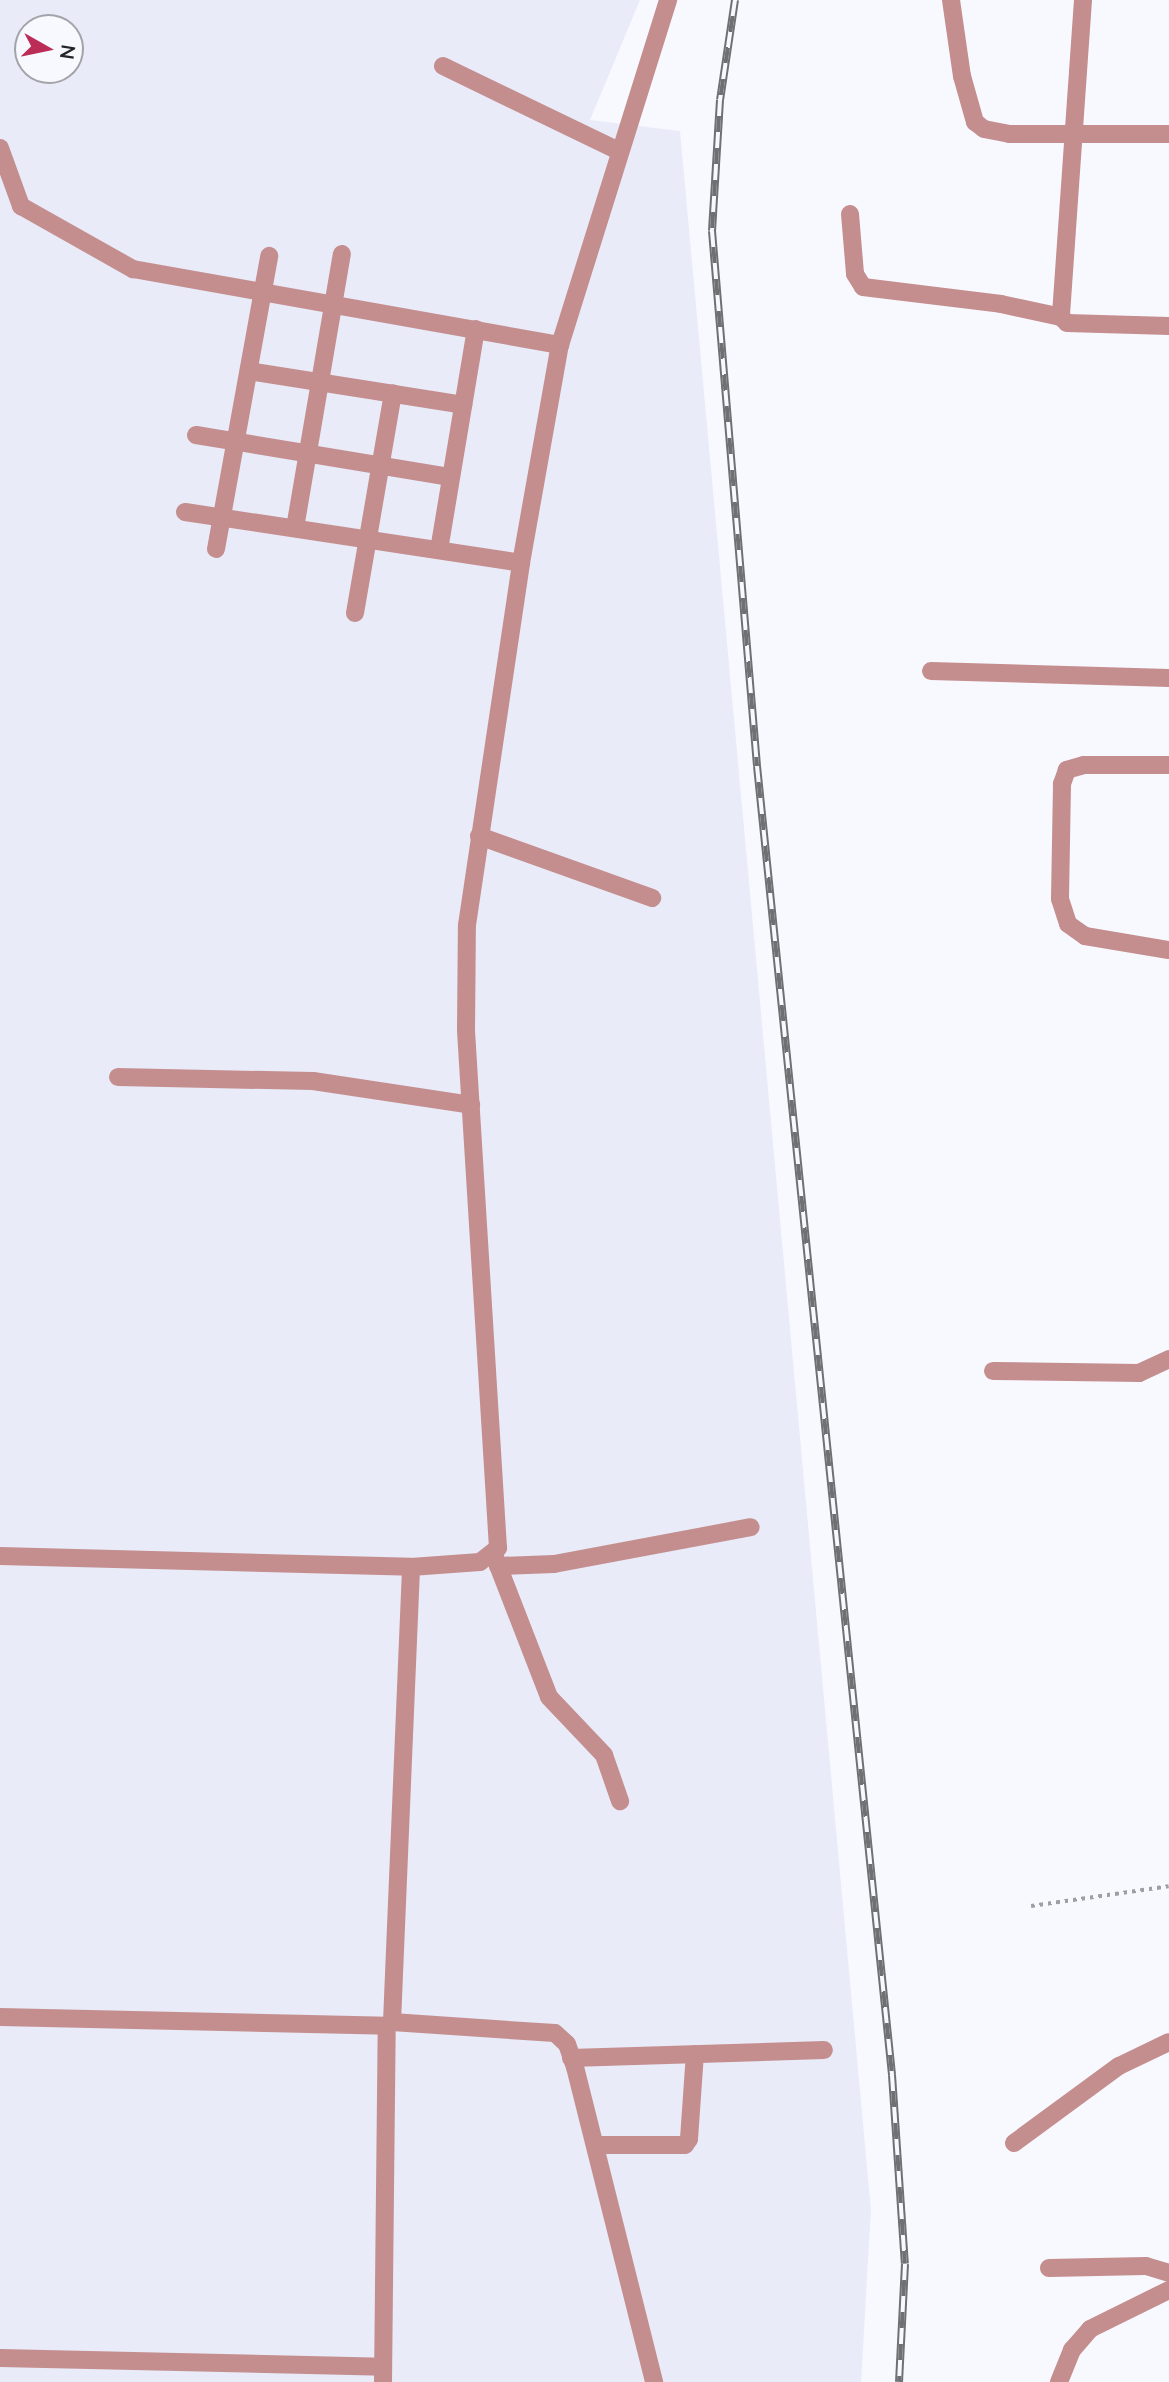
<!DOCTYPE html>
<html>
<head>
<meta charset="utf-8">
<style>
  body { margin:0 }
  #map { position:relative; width:1169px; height:2382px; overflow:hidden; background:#f8f9ff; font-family:Lato,sans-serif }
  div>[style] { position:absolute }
  .built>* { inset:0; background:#e9ebf8 }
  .path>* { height:3.5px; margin-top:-1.75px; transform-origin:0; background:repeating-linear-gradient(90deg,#9e9fa3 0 3.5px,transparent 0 8.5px) }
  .minor>* { height:18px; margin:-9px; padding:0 9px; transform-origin:9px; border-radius:9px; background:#c48e8f }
  .rail>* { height:8px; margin-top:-4px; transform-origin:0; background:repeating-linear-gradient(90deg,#f8f9ff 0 16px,#6f7073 0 32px); box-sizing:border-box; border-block:2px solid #6f7073 }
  span { translate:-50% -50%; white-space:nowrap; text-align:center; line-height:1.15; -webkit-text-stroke:7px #f8f9ff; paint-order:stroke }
  .north { position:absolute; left:14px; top:14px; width:70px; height:70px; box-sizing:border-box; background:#f8f9ff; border:2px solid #a3a4a9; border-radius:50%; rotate:99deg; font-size:19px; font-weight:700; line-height:28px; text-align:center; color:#242527 }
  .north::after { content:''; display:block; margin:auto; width:24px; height:32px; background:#bb2c57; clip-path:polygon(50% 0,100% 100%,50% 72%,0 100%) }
</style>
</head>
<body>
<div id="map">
  <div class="built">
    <i style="clip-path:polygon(evenodd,0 0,640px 0,590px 120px,680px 131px,871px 2210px,861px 2382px,0 2382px,0 0,28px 28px,70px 28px,70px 70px,28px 70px,28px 28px)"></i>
  </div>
  <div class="path">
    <i style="left:1031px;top:1906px;width:139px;rotate:-8.2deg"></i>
  </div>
  <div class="minor">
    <i style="left:951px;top:0;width:77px;rotate:81.8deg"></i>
    <i style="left:962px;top:76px;width:48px;rotate:74.2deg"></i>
    <i style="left:975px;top:122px;width:11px;rotate:38deg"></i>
    <i style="left:984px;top:129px;width:25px;rotate:11deg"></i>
    <i style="left:1009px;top:134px;width:160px"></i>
    <i style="left:1083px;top:0;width:318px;rotate:94deg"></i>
    <i style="left:1061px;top:317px;width:8px;rotate:45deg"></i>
    <i style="left:1067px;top:323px;width:102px;rotate:1.7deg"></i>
    <i style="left:443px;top:66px;width:195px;rotate:25.8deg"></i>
    <i style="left:0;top:148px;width:62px;rotate:70.1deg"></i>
    <i style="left:21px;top:206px;width:129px;rotate:29.4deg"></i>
    <i style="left:133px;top:269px;width:434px;rotate:10.1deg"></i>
    <i style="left:850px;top:214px;width:60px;rotate:85.2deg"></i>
    <i style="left:855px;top:274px;width:15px;rotate:58deg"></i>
    <i style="left:863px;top:287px;width:139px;rotate:7deg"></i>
    <i style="left:1001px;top:304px;width:61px;rotate:12.2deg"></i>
    <i style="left:249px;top:371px;width:217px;rotate:9deg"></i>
    <i style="left:196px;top:435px;width:258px;rotate:9.4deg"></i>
    <i style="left:185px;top:512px;width:340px;rotate:8.6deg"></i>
    <i style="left:295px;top:528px;width:278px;rotate:-80.3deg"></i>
    <i style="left:216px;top:549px;width:298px;rotate:-79.7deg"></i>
    <i style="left:439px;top:550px;width:224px;rotate:-80.5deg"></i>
    <i style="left:355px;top:613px;width:223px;rotate:-80.2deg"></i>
    <i style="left:931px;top:671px;width:238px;rotate:1.7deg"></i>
    <i style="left:1169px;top:765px;width:85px;rotate:180deg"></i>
    <i style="left:1084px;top:765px;width:18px;rotate:164deg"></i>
    <i style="left:1067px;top:770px;width:15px;rotate:110deg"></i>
    <i style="left:1062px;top:784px;width:115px;rotate:91deg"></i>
    <i style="left:1060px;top:899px;width:26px;rotate:72deg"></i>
    <i style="left:1068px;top:924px;width:21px;rotate:35deg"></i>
    <i style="left:1085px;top:936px;width:85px;rotate:9.5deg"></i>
    <i style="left:479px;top:836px;width:184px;rotate:19.7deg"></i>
    <i style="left:118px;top:1077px;width:195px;rotate:1.2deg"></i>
    <i style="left:313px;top:1081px;width:160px;rotate:8.6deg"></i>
    <i style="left:993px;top:1371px;width:146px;rotate:0.8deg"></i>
    <i style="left:1139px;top:1373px;width:33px;rotate:-25deg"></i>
    <i style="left:494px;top:1555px;width:152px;rotate:68.8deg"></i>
    <i style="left:549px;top:1697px;width:80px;rotate:46.5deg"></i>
    <i style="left:604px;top:1755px;width:49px;rotate:70.8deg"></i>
    <i style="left:0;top:1556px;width:411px;rotate:1.5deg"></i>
    <i style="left:411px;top:1567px;width:69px;rotate:-4.1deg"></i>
    <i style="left:480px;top:1562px;width:23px;rotate:-38deg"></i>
    <i style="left:498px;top:1548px;width:519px;rotate:-93.54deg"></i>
    <i style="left:466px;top:1030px;width:105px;rotate:-89.5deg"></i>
    <i style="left:467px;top:925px;width:366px;rotate:-81.5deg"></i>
    <i style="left:521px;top:563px;width:221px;rotate:-79.9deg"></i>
    <i style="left:560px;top:345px;width:362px;rotate:-72.6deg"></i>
    <i style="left:498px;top:1566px;width:56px;rotate:-2deg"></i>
    <i style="left:554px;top:1564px;width:200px;rotate:-10.6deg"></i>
    <i style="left:0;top:2017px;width:387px;rotate:1.3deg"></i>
    <i style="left:387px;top:2026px;width:6px;rotate:-39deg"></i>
    <i style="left:392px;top:2022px;width:163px;rotate:3.9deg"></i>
    <i style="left:555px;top:2033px;width:16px;rotate:43deg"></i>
    <i style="left:567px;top:2044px;width:24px;rotate:71deg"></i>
    <i style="left:575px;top:2067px;width:325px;rotate:75.9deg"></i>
    <i style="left:392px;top:2022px;width:455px;rotate:-87.6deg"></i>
    <i style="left:571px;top:2058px;width:253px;rotate:-1.8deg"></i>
    <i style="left:1014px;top:2143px;width:130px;rotate:-36.3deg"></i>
    <i style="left:1119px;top:2066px;width:55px;rotate:-25.6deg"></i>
    <i style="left:595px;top:2145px;width:90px"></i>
    <i style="left:685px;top:2145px;width:7px;rotate:-56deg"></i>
    <i style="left:689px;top:2139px;width:85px;rotate:-86deg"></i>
    <i style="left:1049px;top:2268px;width:97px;rotate:-1.2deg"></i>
    <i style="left:1146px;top:2266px;width:24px;rotate:17deg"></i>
    <i style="left:0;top:2358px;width:383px;rotate:1.3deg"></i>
    <i style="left:383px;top:2382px;width:356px;rotate:-89.4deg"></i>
    <i style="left:1059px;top:2382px;width:35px;rotate:-68deg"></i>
    <i style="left:1072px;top:2350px;width:28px;rotate:-49deg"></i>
    <i style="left:1090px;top:2329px;width:88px;rotate:-26.3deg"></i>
  </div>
  <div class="rail">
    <i style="left:735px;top:0;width:101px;rotate:98.5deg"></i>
    <i style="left:720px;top:100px;width:131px;rotate:93.5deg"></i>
    <i style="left:712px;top:231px;width:537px;rotate:85.19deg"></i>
    <i style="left:757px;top:766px;width:1316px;rotate:84.11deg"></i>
    <i style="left:892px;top:2075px;width:189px;rotate:86.1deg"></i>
    <i style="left:905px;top:2264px;width:118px;rotate:92.9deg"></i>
  </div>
  <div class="north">N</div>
</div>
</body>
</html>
